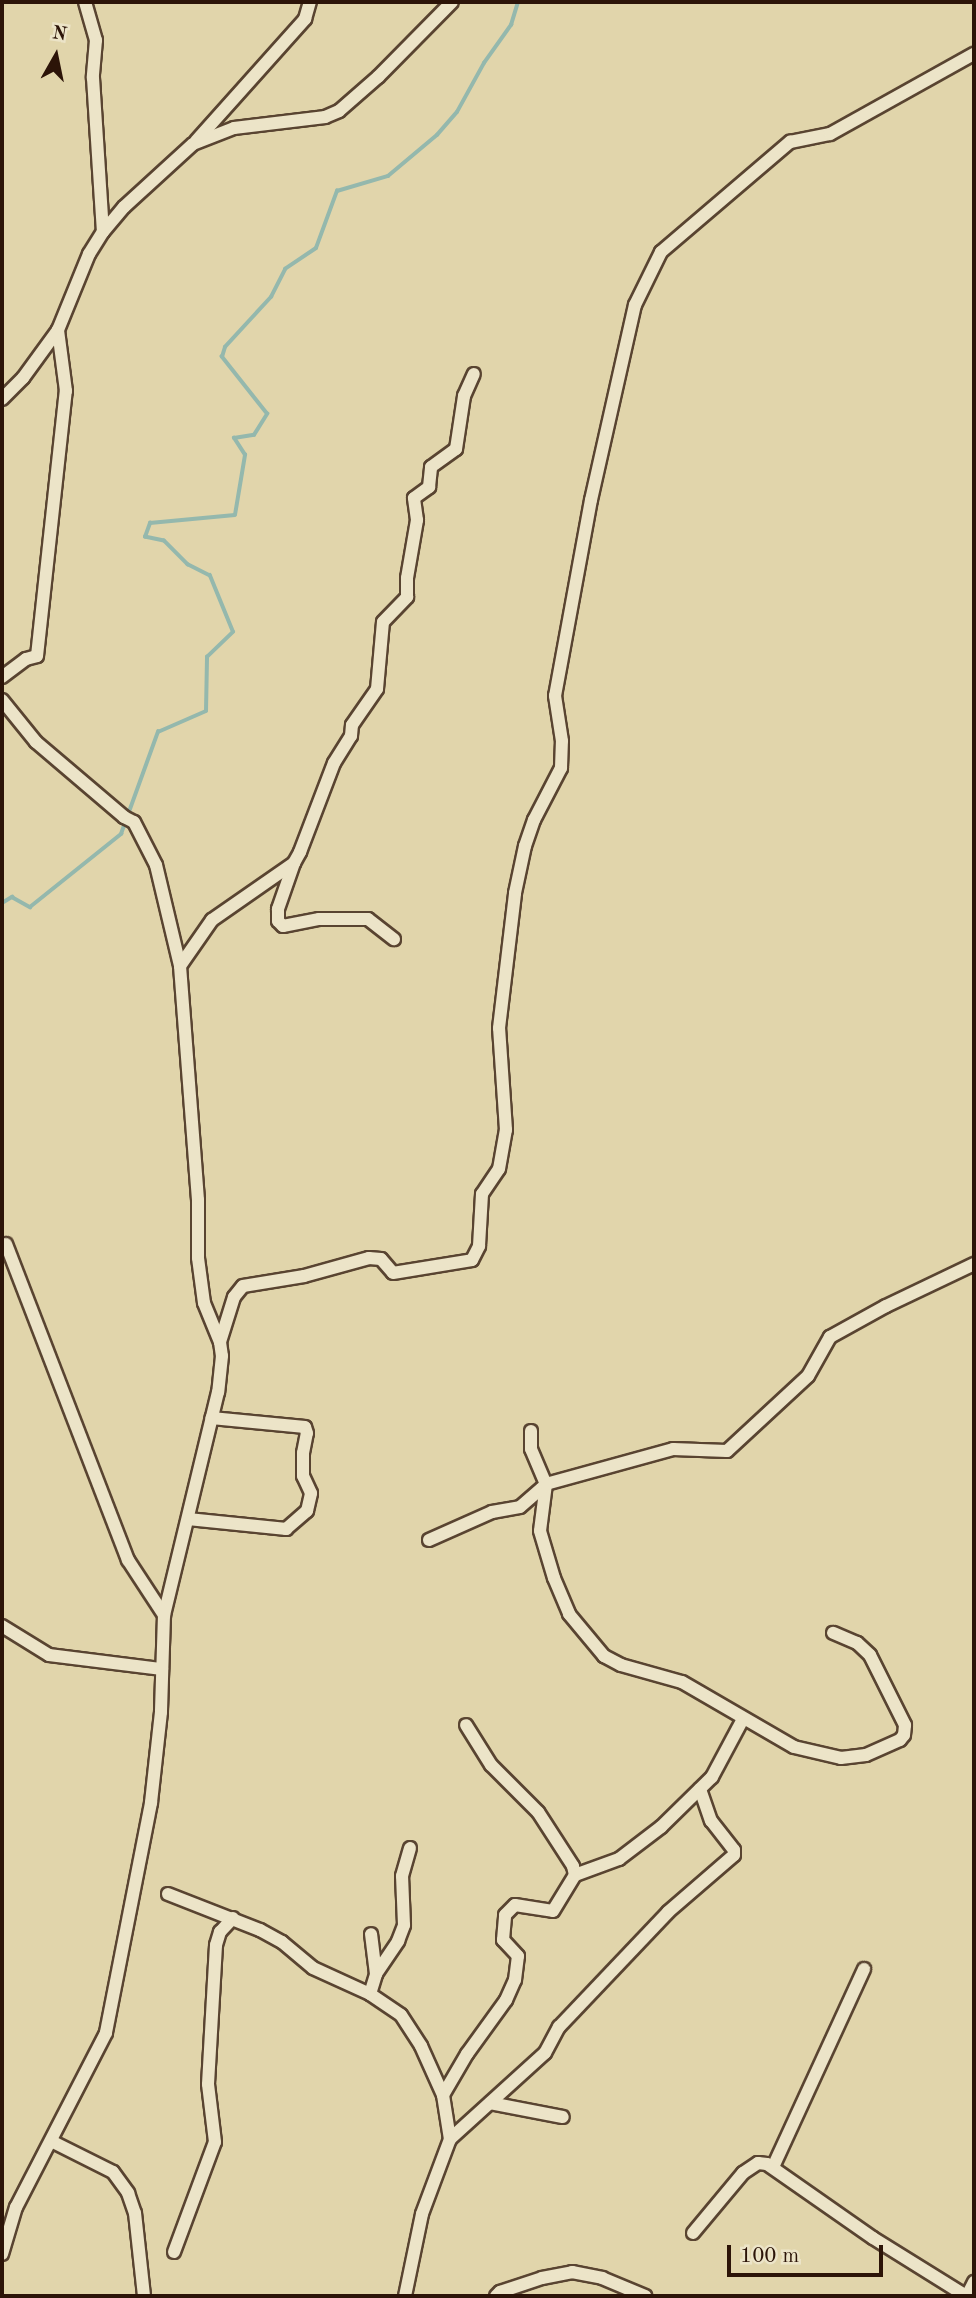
<!DOCTYPE html>
<html>
<head>
<meta charset="utf-8">
<style>
  body { margin:0 }
  #map { position:relative; width:976px; height:2298px; overflow:hidden; background:#e1d5ab; font-family:"Old Standard TT",serif }
  div>[style] { position:absolute }
  .stream>* { height:3.5px; margin:-1.75px; padding:0 1.75px; transform-origin:1.75px; border-radius:1.75px; background:#94b8ad }
  .roads { filter:drop-shadow(2px 0 #594431) drop-shadow(-2px 0 #594431) drop-shadow(0 2px #594431) drop-shadow(0 -2px #594431) }
  .street>* { height:12px; margin:-6px; padding:0 6px; transform-origin:6px; border-radius:6px; background:#ece4c8 }
  span { translate:-50% -50%; white-space:nowrap; text-align:center; line-height:1.15; -webkit-text-stroke:5px #ece4c8; paint-order:stroke }
  .frame { position:absolute; inset:0; border:4px solid #2c1408; pointer-events:none }
  .north { position:absolute; left:21px; top:21px; width:70px; height:70px; -webkit-text-stroke:5px #ece4c8; paint-order:stroke; rotate:9deg; font-size:19px; font-weight:700; line-height:28px; text-align:center; color:#2c1408 }
  .north::after { content:''; display:block; margin:auto; width:24px; height:32px; background:#2c1408; clip-path:polygon(50% 0,100% 100%,50% 72%,0 100%) }
  .scale { position:absolute; left:727px; top:2245px; width:156px; height:32px; box-sizing:border-box; border:4px solid #2c1408; border-top:0; padding-left:9px; font-size:21px; line-height:24px; white-space:nowrap; color:#2c1408; -webkit-text-stroke:5px #ece4c8; paint-order:stroke }
</style>
</head>
<body>
<div id="map">
  <div class="stream">
    <i style="left:2px;top:903px;width:12px;rotate:-31deg"></i>
    <i style="left:12px;top:897px;width:21px;rotate:29deg"></i>
    <i style="left:30px;top:907px;width:117px;rotate:-38.7deg"></i>
    <i style="left:121px;top:834px;width:109px;rotate:-70.1deg"></i>
    <i style="left:158px;top:732px;width:52px;rotate:-23.6deg"></i>
    <i style="left:206px;top:711px;width:54px;rotate:-88.9deg"></i>
    <i style="left:207px;top:657px;width:36px;rotate:-44deg"></i>
    <i style="left:233px;top:632px;width:61px;rotate:-112.3deg"></i>
    <i style="left:210px;top:576px;width:25px;rotate:-153deg"></i>
    <i style="left:188px;top:565px;width:34px;rotate:-135deg"></i>
    <i style="left:164px;top:541px;width:19px;rotate:-168deg"></i>
    <i style="left:145px;top:537px;width:15px;rotate:-70deg"></i>
    <i style="left:150px;top:523px;width:85px;rotate:-5.4deg"></i>
    <i style="left:235px;top:515px;width:61px;rotate:-80.5deg"></i>
    <i style="left:245px;top:455px;width:20px;rotate:-123deg"></i>
    <i style="left:234px;top:438px;width:20px;rotate:-9deg"></i>
    <i style="left:254px;top:435px;width:25px;rotate:-58deg"></i>
    <i style="left:267px;top:414px;width:73px;rotate:-128.3deg"></i>
    <i style="left:222px;top:357px;width:10px;rotate:-73deg"></i>
    <i style="left:225px;top:347px;width:68px;rotate:-47.4deg"></i>
    <i style="left:271px;top:297px;width:31px;rotate:-63deg"></i>
    <i style="left:285px;top:269px;width:37px;rotate:-34deg"></i>
    <i style="left:316px;top:248px;width:61px;rotate:-69.8deg"></i>
    <i style="left:337px;top:191px;width:53px;rotate:-16.4deg"></i>
    <i style="left:388px;top:176px;width:64px;rotate:-39.9deg"></i>
    <i style="left:437px;top:135px;width:30px;rotate:-49deg"></i>
    <i style="left:457px;top:112px;width:56px;rotate:-61.1deg"></i>
    <i style="left:484px;top:63px;width:47px;rotate:-54.6deg"></i>
    <i style="left:511px;top:25px;width:24px;rotate:-73deg"></i>
  </div>
  <div class="roads">
    <div class="street">
      <i style="left:85px;top:2px;width:40px;rotate:74deg"></i>
      <i style="left:96px;top:40px;width:38px;rotate:95deg"></i>
      <i style="left:93px;top:78px;width:154px;rotate:86.3deg"></i>
      <i style="left:196px;top:141px;width:164px;rotate:-48.2deg"></i>
      <i style="left:305px;top:19px;width:18px;rotate:-74deg"></i>
      <i style="left:2px;top:399px;width:30px;rotate:-45deg"></i>
      <i style="left:23px;top:378px;width:59px;rotate:-53.9deg"></i>
      <i style="left:58px;top:330px;width:82px;rotate:-67.8deg"></i>
      <i style="left:89px;top:254px;width:26px;rotate:-58deg"></i>
      <i style="left:103px;top:232px;width:33px;rotate:-50deg"></i>
      <i style="left:124px;top:207px;width:93px;rotate:-42.4deg"></i>
      <i style="left:193px;top:144px;width:44px;rotate:-21.3deg"></i>
      <i style="left:234px;top:128px;width:92px;rotate:-6.9deg"></i>
      <i style="left:325px;top:117px;width:15px;rotate:-23deg"></i>
      <i style="left:339px;top:111px;width:52px;rotate:-41.1deg"></i>
      <i style="left:378px;top:77px;width:105px;rotate:-45.4deg"></i>
      <i style="left:2px;top:677px;width:30px;rotate:-37deg"></i>
      <i style="left:26px;top:659px;width:11px;rotate:-15deg"></i>
      <i style="left:37px;top:656px;width:267px;rotate:-83.8deg"></i>
      <i style="left:66px;top:391px;width:62px;rotate:-97.5deg"></i>
      <i style="left:2px;top:700px;width:54px;rotate:51deg"></i>
      <i style="left:36px;top:742px;width:116px;rotate:40.4deg"></i>
      <i style="left:124px;top:817px;width:11px;rotate:27deg"></i>
      <i style="left:134px;top:822px;width:48px;rotate:62.9deg"></i>
      <i style="left:156px;top:865px;width:104px;rotate:76.6deg"></i>
      <i style="left:180px;top:966px;width:235px;rotate:85.6deg"></i>
      <i style="left:198px;top:1200px;width:58px;rotate:90deg"></i>
      <i style="left:198px;top:1258px;width:45px;rotate:82.4deg"></i>
      <i style="left:204px;top:1303px;width:42px;rotate:67.7deg"></i>
      <i style="left:220px;top:1342px;width:14px;rotate:82deg"></i>
      <i style="left:222px;top:1356px;width:36px;rotate:96deg"></i>
      <i style="left:218px;top:1392px;width:229px;rotate:103.6deg"></i>
      <i style="left:164px;top:1615px;width:97px;rotate:91.8deg"></i>
      <i style="left:161px;top:1712px;width:92px;rotate:96.3deg"></i>
      <i style="left:151px;top:1803px;width:234px;rotate:101.1deg"></i>
      <i style="left:106px;top:2033px;width:196px;rotate:117.3deg"></i>
      <i style="left:16px;top:2207px;width:49px;rotate:106.6deg"></i>
      <i style="left:294px;top:863px;width:49px;rotate:109.2deg"></i>
      <i style="left:278px;top:909px;width:12px;rotate:90deg"></i>
      <i style="left:278px;top:921px;width:7px;rotate:45deg"></i>
      <i style="left:283px;top:926px;width:37px;rotate:-11deg"></i>
      <i style="left:319px;top:919px;width:49px"></i>
      <i style="left:368px;top:919px;width:33px;rotate:38deg"></i>
      <i style="left:180px;top:966px;width:56px;rotate:-55.2deg"></i>
      <i style="left:212px;top:920px;width:100px;rotate:-34.8deg"></i>
      <i style="left:294px;top:863px;width:13px;rotate:-61deg"></i>
      <i style="left:300px;top:852px;width:95px;rotate:-69.1deg"></i>
      <i style="left:334px;top:763px;width:32px;rotate:-58deg"></i>
      <i style="left:351px;top:736px;width:11px;rotate:-85deg"></i>
      <i style="left:352px;top:725px;width:44px;rotate:-55.2deg"></i>
      <i style="left:377px;top:689px;width:67px;rotate:-84.9deg"></i>
      <i style="left:383px;top:622px;width:35px;rotate:-46deg"></i>
      <i style="left:407px;top:597px;width:19px;rotate:-90deg"></i>
      <i style="left:407px;top:578px;width:59px;rotate:-80.2deg"></i>
      <i style="left:417px;top:520px;width:22px;rotate:-98deg"></i>
      <i style="left:414px;top:498px;width:19px;rotate:-36deg"></i>
      <i style="left:429px;top:487px;width:20px;rotate:-84deg"></i>
      <i style="left:431px;top:467px;width:31px;rotate:-36deg"></i>
      <i style="left:456px;top:449px;width:54px;rotate:-81.4deg"></i>
      <i style="left:464px;top:396px;width:24px;rotate:-66deg"></i>
      <i style="left:6px;top:1244px;width:339px;rotate:68.9deg"></i>
      <i style="left:128px;top:1560px;width:66px;rotate:56.8deg"></i>
      <i style="left:220px;top:1342px;width:47px;rotate:-72.7deg"></i>
      <i style="left:234px;top:1297px;width:14px;rotate:-51deg"></i>
      <i style="left:243px;top:1286px;width:62px;rotate:-9.3deg"></i>
      <i style="left:304px;top:1276px;width:67px;rotate:-15.5deg"></i>
      <i style="left:369px;top:1258px;width:12px;rotate:5deg"></i>
      <i style="left:381px;top:1259px;width:18px;rotate:49deg"></i>
      <i style="left:393px;top:1273px;width:80px;rotate:-9.3deg"></i>
      <i style="left:472px;top:1260px;width:16px;rotate:-63deg"></i>
      <i style="left:479px;top:1246px;width:52px;rotate:-86.7deg"></i>
      <i style="left:482px;top:1194px;width:30px;rotate:-56deg"></i>
      <i style="left:499px;top:1169px;width:40px;rotate:-80deg"></i>
      <i style="left:506px;top:1130px;width:102px;rotate:-93.9deg"></i>
      <i style="left:499px;top:1028px;width:136px;rotate:-83.2deg"></i>
      <i style="left:515px;top:893px;width:48px;rotate:-78deg"></i>
      <i style="left:525px;top:846px;width:28px;rotate:-71deg"></i>
      <i style="left:534px;top:820px;width:59px;rotate:-62.6deg"></i>
      <i style="left:561px;top:768px;width:27px;rotate:-88deg"></i>
      <i style="left:562px;top:741px;width:46px;rotate:-98.8deg"></i>
      <i style="left:555px;top:696px;width:199px;rotate:-79.6deg"></i>
      <i style="left:591px;top:500px;width:200px;rotate:-77.3deg"></i>
      <i style="left:635px;top:305px;width:59px;rotate:-63.9deg"></i>
      <i style="left:661px;top:252px;width:170px;rotate:-40.5deg"></i>
      <i style="left:790px;top:142px;width:41px;rotate:-11.3deg"></i>
      <i style="left:830px;top:134px;width:165px;rotate:-29.1deg"></i>
      <i style="left:531px;top:1431px;width:18px;rotate:90deg"></i>
      <i style="left:531px;top:1449px;width:38px;rotate:67deg"></i>
      <i style="left:546px;top:1484px;width:47px;rotate:97.3deg"></i>
      <i style="left:540px;top:1531px;width:49px;rotate:73.4deg"></i>
      <i style="left:554px;top:1578px;width:39px;rotate:67deg"></i>
      <i style="left:569px;top:1614px;width:55px;rotate:50.2deg"></i>
      <i style="left:604px;top:1656px;width:19px;rotate:28deg"></i>
      <i style="left:621px;top:1665px;width:63px;rotate:15.6deg"></i>
      <i style="left:682px;top:1682px;width:129px;rotate:30.1deg"></i>
      <i style="left:794px;top:1747px;width:48px;rotate:13.2deg"></i>
      <i style="left:841px;top:1758px;width:25px;rotate:-7deg"></i>
      <i style="left:866px;top:1755px;width:37px;rotate:-24deg"></i>
      <i style="left:900px;top:1740px;width:6px;rotate:-51deg"></i>
      <i style="left:904px;top:1735px;width:10px;rotate:-84deg"></i>
      <i style="left:905px;top:1725px;width:78px;rotate:-116.6deg"></i>
      <i style="left:870px;top:1655px;width:18px;rotate:-137deg"></i>
      <i style="left:857px;top:1643px;width:26px;rotate:-157deg"></i>
      <i style="left:188px;top:1519px;width:99px;rotate:5.8deg"></i>
      <i style="left:286px;top:1529px;width:28px;rotate:-41deg"></i>
      <i style="left:307px;top:1511px;width:18px;rotate:-77deg"></i>
      <i style="left:311px;top:1493px;width:19px;rotate:-115deg"></i>
      <i style="left:303px;top:1476px;width:23px;rotate:-90deg"></i>
      <i style="left:303px;top:1453px;width:20px;rotate:-79deg"></i>
      <i style="left:307px;top:1433px;width:6px;rotate:-108deg"></i>
      <i style="left:305px;top:1427px;width:94px;rotate:-174.5deg"></i>
      <i style="left:429px;top:1540px;width:69px;rotate:-24deg"></i>
      <i style="left:492px;top:1512px;width:28px;rotate:-10deg"></i>
      <i style="left:520px;top:1507px;width:35px;rotate:-41deg"></i>
      <i style="left:546px;top:1484px;width:132px;rotate:-15.4deg"></i>
      <i style="left:673px;top:1449px;width:54px;rotate:2.1deg"></i>
      <i style="left:727px;top:1451px;width:110px;rotate:-42.8deg"></i>
      <i style="left:808px;top:1376px;width:45px;rotate:-60.6deg"></i>
      <i style="left:830px;top:1337px;width:64px;rotate:-29deg"></i>
      <i style="left:886px;top:1306px;width:98px;rotate:-25.5deg"></i>
      <i style="left:2px;top:1626px;width:55px;rotate:31.7deg"></i>
      <i style="left:49px;top:1655px;width:114px;rotate:7.1deg"></i>
      <i style="left:575px;top:1875px;width:47px;rotate:-20deg"></i>
      <i style="left:619px;top:1859px;width:53px;rotate:-37.3deg"></i>
      <i style="left:661px;top:1827px;width:71px;rotate:-44.4deg"></i>
      <i style="left:712px;top:1777px;width:66px;rotate:-61.9deg"></i>
      <i style="left:168px;top:1894px;width:99px;rotate:21.4deg"></i>
      <i style="left:260px;top:1930px;width:25px;rotate:29deg"></i>
      <i style="left:282px;top:1942px;width:40px;rotate:40deg"></i>
      <i style="left:313px;top:1968px;width:63px;rotate:24.5deg"></i>
      <i style="left:370px;top:1994px;width:37px;rotate:34deg"></i>
      <i style="left:401px;top:2015px;width:37px;rotate:57deg"></i>
      <i style="left:421px;top:2046px;width:54px;rotate:65.8deg"></i>
      <i style="left:443px;top:2095px;width:45px;rotate:81deg"></i>
      <i style="left:450px;top:2139px;width:80px;rotate:110.5deg"></i>
      <i style="left:422px;top:2214px;width:84px;rotate:101.7deg"></i>
      <i style="left:376px;top:1974px;width:40px;rotate:-56deg"></i>
      <i style="left:398px;top:1941px;width:17px;rotate:-69deg"></i>
      <i style="left:404px;top:1925px;width:49px;rotate:-92.3deg"></i>
      <i style="left:402px;top:1876px;width:29px;rotate:-74deg"></i>
      <i style="left:370px;top:1994px;width:21px;rotate:-73deg"></i>
      <i style="left:376px;top:1974px;width:40px;rotate:-97.1deg"></i>
      <i style="left:443px;top:2095px;width:48px;rotate:-59.7deg"></i>
      <i style="left:467px;top:2054px;width:67px;rotate:-54.2deg"></i>
      <i style="left:506px;top:2000px;width:22px;rotate:-66deg"></i>
      <i style="left:515px;top:1980px;width:24px;rotate:-83deg"></i>
      <i style="left:518px;top:1956px;width:22px;rotate:-133deg"></i>
      <i style="left:503px;top:1940px;width:25px;rotate:-85deg"></i>
      <i style="left:505px;top:1915px;width:14px;rotate:-45deg"></i>
      <i style="left:515px;top:1905px;width:38px;rotate:9deg"></i>
      <i style="left:553px;top:1911px;width:42px;rotate:-58.6deg"></i>
      <i style="left:575px;top:1875px;width:9px;rotate:-103deg"></i>
      <i style="left:573px;top:1866px;width:64px;rotate:-122.9deg"></i>
      <i style="left:538px;top:1812px;width:66px;rotate:-135deg"></i>
      <i style="left:491px;top:1765px;width:47px;rotate:-122deg"></i>
      <i style="left:490px;top:2103px;width:74px;rotate:10.9deg"></i>
      <i style="left:450px;top:2139px;width:128px;rotate:-42.2deg"></i>
      <i style="left:545px;top:2053px;width:30px;rotate:-62deg"></i>
      <i style="left:559px;top:2027px;width:158px;rotate:-46.5deg"></i>
      <i style="left:668px;top:1912px;width:87px;rotate:-40.8deg"></i>
      <i style="left:734px;top:1855px;width:5px;rotate:-90deg"></i>
      <i style="left:734px;top:1850px;width:37px;rotate:-128deg"></i>
      <i style="left:711px;top:1821px;width:34px;rotate:-109deg"></i>
      <i style="left:51px;top:2141px;width:69px;rotate:26.6deg"></i>
      <i style="left:113px;top:2172px;width:26px;rotate:54deg"></i>
      <i style="left:128px;top:2193px;width:21px;rotate:71deg"></i>
      <i style="left:135px;top:2213px;width:83px;rotate:83.8deg"></i>
      <i style="left:773px;top:2167px;width:218px;rotate:-65.3deg"></i>
      <i style="left:693px;top:2233px;width:78px;rotate:-50.2deg"></i>
      <i style="left:743px;top:2173px;width:18px;rotate:-34deg"></i>
      <i style="left:758px;top:2163px;width:9px;rotate:6deg"></i>
      <i style="left:767px;top:2164px;width:129px;rotate:34.9deg"></i>
      <i style="left:873px;top:2238px;width:110px;rotate:31.9deg"></i>
      <i style="left:174px;top:2252px;width:117px;rotate:-69.6deg"></i>
      <i style="left:215px;top:2142px;width:58px;rotate:-96.9deg"></i>
      <i style="left:208px;top:2084px;width:139px;rotate:-86.7deg"></i>
      <i style="left:216px;top:1945px;width:14px;rotate:-73deg"></i>
      <i style="left:220px;top:1932px;width:19px;rotate:-47deg"></i>
      <i style="left:496px;top:2296px;width:6px;rotate:-45deg"></i>
      <i style="left:500px;top:2292px;width:44px;rotate:-18.4deg"></i>
      <i style="left:542px;top:2278px;width:31px;rotate:-11deg"></i>
      <i style="left:572px;top:2272px;width:31px;rotate:11deg"></i>
      <i style="left:602px;top:2278px;width:47px;rotate:22.7deg"></i>
      <i style="left:967px;top:2296px;width:16px;rotate:-63deg"></i>
    </div>
  </div>
  <div class="frame"></div>
  <div class="north">N</div>
  <div class="scale">100 m</div>
</div>
</body>
</html>
